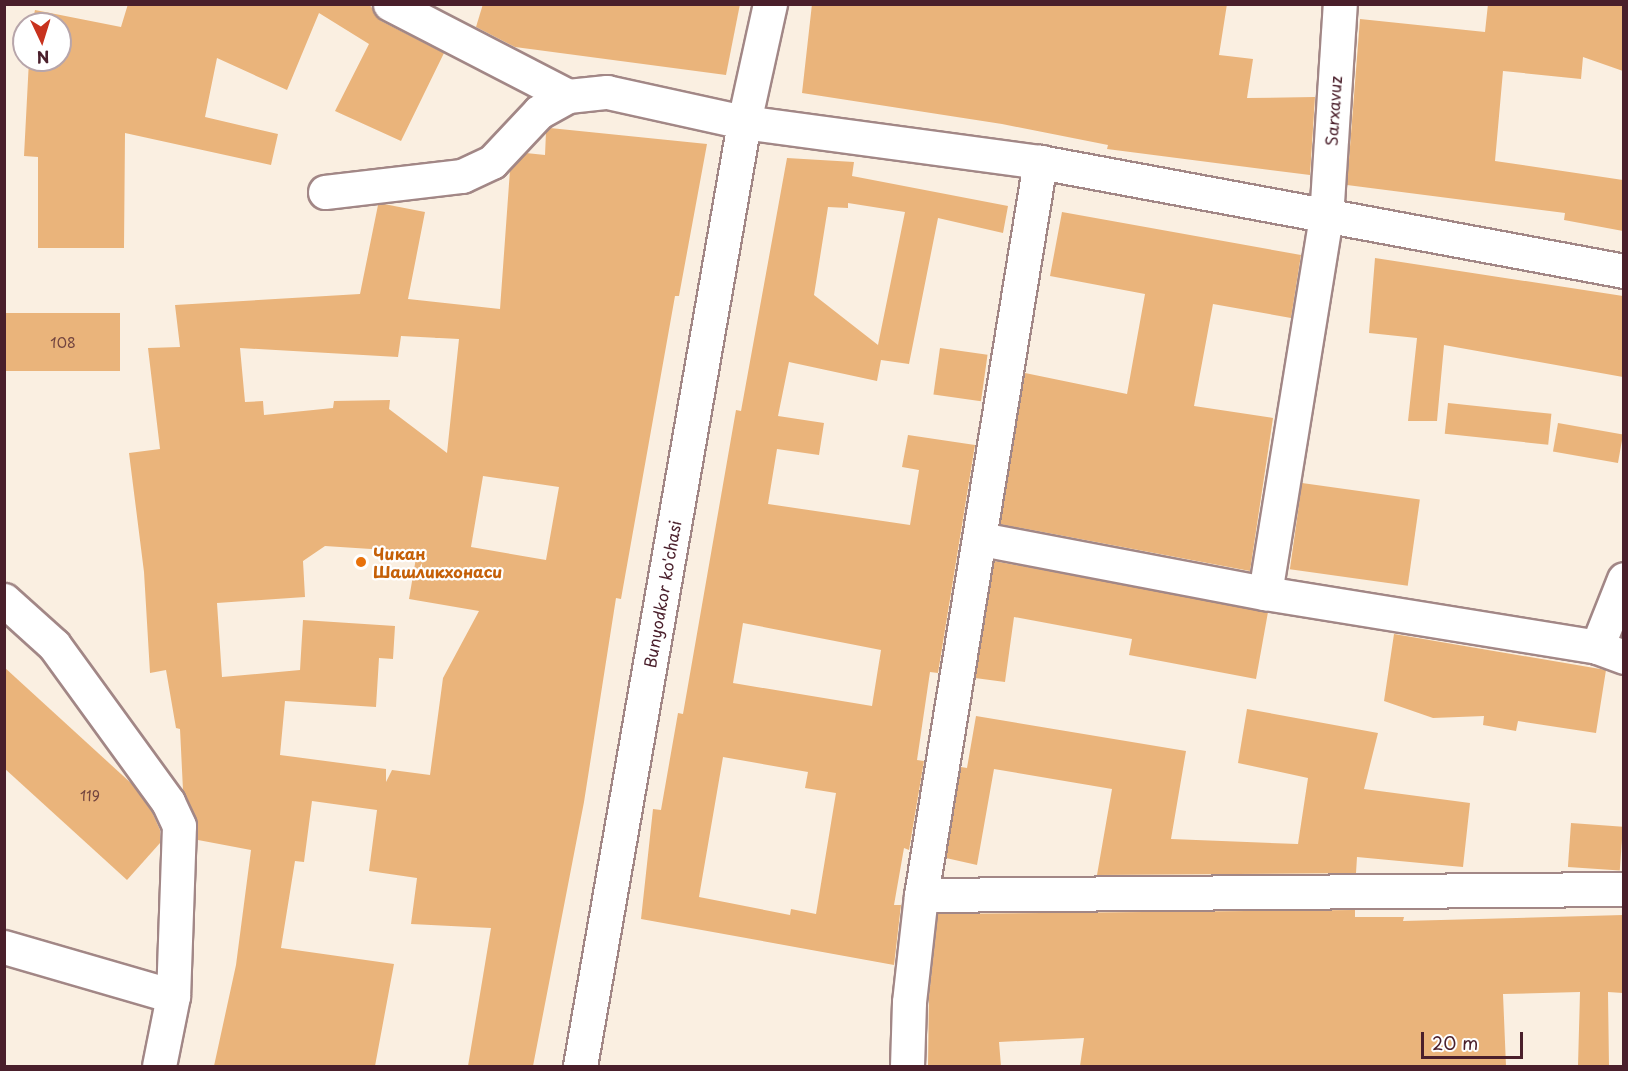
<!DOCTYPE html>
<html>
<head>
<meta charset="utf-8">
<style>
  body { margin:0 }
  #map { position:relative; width:1628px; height:1071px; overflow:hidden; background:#faefe1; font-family:"Playpen Sans",sans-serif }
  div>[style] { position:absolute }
  .building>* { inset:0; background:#eab47b; transform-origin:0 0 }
  .roads { filter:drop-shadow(2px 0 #a28786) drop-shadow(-2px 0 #a28786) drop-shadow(0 2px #a28786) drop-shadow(0 -2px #a28786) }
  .minor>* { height:33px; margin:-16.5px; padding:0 16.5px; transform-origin:16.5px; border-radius:16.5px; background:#fff }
  .dots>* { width:16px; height:16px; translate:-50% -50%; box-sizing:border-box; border:3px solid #fff; border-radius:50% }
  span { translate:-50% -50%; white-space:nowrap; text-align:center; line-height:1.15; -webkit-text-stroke:4.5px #fff; paint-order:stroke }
  .number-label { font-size:14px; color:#72443f }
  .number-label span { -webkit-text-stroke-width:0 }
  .street-label { font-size:16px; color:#4a1f2b }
  .food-label { font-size:16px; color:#c56008; font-weight:700 }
  .left { translate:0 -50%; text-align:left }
  .frame { position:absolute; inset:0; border:6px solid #4a1f2b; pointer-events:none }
  .north { position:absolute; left:12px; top:12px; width:60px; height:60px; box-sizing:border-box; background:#fff; border:2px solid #b7a5aa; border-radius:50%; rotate:176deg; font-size:16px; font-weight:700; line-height:24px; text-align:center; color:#4a1f2b }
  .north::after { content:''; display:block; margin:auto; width:21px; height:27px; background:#c8321e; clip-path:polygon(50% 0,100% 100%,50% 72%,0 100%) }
  .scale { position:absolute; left:1421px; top:1032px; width:102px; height:27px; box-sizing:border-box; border:3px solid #4a1f2b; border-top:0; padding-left:8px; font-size:18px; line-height:21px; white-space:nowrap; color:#4a1f2b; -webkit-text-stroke:4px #fff; paint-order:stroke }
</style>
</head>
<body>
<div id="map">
  <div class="building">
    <i style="clip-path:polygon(128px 4px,369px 4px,381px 21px,444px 53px,401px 141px,335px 111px,369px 44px,319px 13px,287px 90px,217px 58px,205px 117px,278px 134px,271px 165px,125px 133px,124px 248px,38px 248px,38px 157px,24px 156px,29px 60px,60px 60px,60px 24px,32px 24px,35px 10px,121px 27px)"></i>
    <i style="clip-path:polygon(483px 4px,740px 4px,726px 75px,515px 47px,476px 27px)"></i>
    <i style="clip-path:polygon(812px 4px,1227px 4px,1219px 55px,1253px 59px,1247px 98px,1315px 97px,1310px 175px,1107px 149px,1108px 145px,1002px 124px,802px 93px)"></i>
    <i style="clip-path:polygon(1488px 4px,1623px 4px,1623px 71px,1583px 57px,1581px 79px,1503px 71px,1495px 161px,1623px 180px,1623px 231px,1564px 220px,1565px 213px,1347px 185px,1360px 19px,1485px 32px)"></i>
    <i style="clip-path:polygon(evenodd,550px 128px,707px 144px,679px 296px,675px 296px,621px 599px,616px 598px,584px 802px,533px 1066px,468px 1066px,491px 928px,411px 924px,417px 878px,369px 871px,377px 810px,312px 801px,304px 862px,295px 861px,281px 948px,394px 964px,375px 1066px,214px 1066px,236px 965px,251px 850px,198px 840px,196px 818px,183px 790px,180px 729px,176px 728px,166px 670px,150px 673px,144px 572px,129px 453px,160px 449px,148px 348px,180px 347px,175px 305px,360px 294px,378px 205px,384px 204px,425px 212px,408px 299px,500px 309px,510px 170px,526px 153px,545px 155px,546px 132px,550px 128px,401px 336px,459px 339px,447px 453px,389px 409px,390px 400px,334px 401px,333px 408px,264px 415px,263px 401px,245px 402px,240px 348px,398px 357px,401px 336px,550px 128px,483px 476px,559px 487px,546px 560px,471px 547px,483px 476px,550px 128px,325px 546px,417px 552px,409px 599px,479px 611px,443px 678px,430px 775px,392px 770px,386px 782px,386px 769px,280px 755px,285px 701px,376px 707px,379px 658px,393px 659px,395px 626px,303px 620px,300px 670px,222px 677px,217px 603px,305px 597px,303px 561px,325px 546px)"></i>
    <i style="clip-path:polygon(evenodd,787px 158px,854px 162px,852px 176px,1008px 206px,1003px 233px,938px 218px,909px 364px,881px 360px,877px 381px,789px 362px,778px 416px,824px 423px,819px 455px,777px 449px,768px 504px,910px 525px,919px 470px,902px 467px,908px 435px,975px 445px,938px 673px,930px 672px,917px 760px,924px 761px,909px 850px,904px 848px,894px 905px,901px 905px,894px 965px,641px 919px,653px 809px,661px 810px,678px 713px,683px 714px,736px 410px,741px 411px,787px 158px,848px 203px,905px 212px,878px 345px,814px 295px,828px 207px,848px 208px,848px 203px,787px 158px,743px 623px,881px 650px,872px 706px,733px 683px,743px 623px,787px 158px,723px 757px,808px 772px,805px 788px,836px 793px,816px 914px,791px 909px,790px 915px,699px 897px,723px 757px)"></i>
    <i style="clip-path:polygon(1062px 212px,1301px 255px,1291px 318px,1213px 304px,1194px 406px,1273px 418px,1250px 571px,1000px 524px,1025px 373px,1127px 394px,1145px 294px,1050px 276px)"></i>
    <i style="clip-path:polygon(1375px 258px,1623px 296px,1623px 377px,1444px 345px,1437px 421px,1408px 421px,1417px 338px,1369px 333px)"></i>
    <i style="left:4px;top:313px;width:116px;height:58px"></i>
    <i style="left:940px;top:348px;width:48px;height:47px;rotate:8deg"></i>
    <i style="left:1448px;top:403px;width:104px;height:31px;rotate:6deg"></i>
    <i style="left:1558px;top:423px;width:66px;height:29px;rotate:10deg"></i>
    <i style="left:1302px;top:483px;width:119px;height:87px;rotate:8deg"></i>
    <i style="clip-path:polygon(994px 561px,1268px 612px,1256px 679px,1129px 655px,1132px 639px,1014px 617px,1005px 682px,975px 678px)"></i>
    <i style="clip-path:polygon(1394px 634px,1606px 670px,1596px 733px,1518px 721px,1516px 731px,1483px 725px,1484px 716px,1433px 718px,1384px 701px)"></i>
    <i style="clip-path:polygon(4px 667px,132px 784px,152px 812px,160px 830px,160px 843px,127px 880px,4px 768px)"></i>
    <i style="clip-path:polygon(1247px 709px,1378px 733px,1364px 789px,1470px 803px,1463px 867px,1357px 857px,1356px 873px,1097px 875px,1112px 789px,994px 769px,977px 865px,946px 858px,961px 767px,967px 768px,976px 716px,1186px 751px,1171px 839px,1298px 844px,1308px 778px,1238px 763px)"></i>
    <i style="left:1571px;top:823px;width:52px;height:44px;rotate:4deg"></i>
    <i style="clip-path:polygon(1355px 910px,1355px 917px,1404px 917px,1403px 921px,1623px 915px,1623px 993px,1608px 992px,1609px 1066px,1578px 1066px,1580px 992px,1503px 994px,1506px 1066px,1080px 1066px,1084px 1038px,999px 1042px,1001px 1066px,928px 1066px,929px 996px,938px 914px)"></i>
  </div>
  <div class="roads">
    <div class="minor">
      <i style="left:390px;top:4px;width:200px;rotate:27.3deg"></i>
      <i style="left:325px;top:192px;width:138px;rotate:-6.7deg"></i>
      <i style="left:462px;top:176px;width:33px;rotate:-25deg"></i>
      <i style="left:492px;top:162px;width:69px;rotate:-46.8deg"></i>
      <i style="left:539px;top:112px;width:33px;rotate:-29deg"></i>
      <i style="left:568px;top:96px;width:39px;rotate:-6deg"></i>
      <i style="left:607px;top:92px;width:140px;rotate:12.4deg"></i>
      <i style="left:744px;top:122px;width:299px;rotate:7.7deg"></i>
      <i style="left:1040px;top:162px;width:594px;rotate:10.57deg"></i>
      <i style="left:981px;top:539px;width:289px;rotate:10.8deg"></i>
      <i style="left:1265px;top:593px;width:336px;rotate:9.2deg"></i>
      <i style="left:1597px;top:647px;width:29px;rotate:20deg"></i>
      <i style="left:1265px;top:593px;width:380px;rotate:-80.8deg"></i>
      <i style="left:1326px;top:218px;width:214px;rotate:-86.3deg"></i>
      <i style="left:4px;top:600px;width:67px;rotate:42deg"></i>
      <i style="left:54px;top:645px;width:194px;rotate:54deg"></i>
      <i style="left:168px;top:802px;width:26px;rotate:65deg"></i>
      <i style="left:179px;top:826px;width:170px;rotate:92deg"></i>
      <i style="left:173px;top:996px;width:71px;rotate:101.3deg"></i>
      <i style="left:1597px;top:647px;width:73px;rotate:-68.3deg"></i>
      <i style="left:921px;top:895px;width:703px;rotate:-0.49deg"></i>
      <i style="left:4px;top:947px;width:176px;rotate:16.2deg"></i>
      <i style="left:580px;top:1066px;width:958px;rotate:-80.14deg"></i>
      <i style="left:744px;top:122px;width:121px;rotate:-77.6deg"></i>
      <i style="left:907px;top:1066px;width:64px;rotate:-88.2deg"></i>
      <i style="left:909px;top:1002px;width:108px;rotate:-83.6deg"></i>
      <i style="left:921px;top:895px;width:743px;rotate:-80.78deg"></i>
    </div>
  </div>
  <div class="dots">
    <i style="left:361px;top:562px;background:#e8710a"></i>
  </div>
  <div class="number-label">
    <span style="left:63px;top:343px">108</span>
    <span style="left:90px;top:796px">119</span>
  </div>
  <div class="street-label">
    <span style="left:1333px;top:111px;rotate:-86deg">Sarxavuz</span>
    <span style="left:662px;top:594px;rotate:-80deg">Bunyodkor ko'chasi</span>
  </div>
  <div class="food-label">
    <span class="left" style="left:373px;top:562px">Чикан<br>Шашликхонаси</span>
  </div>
  <div class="frame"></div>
  <div class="north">N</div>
  <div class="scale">20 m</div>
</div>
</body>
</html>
